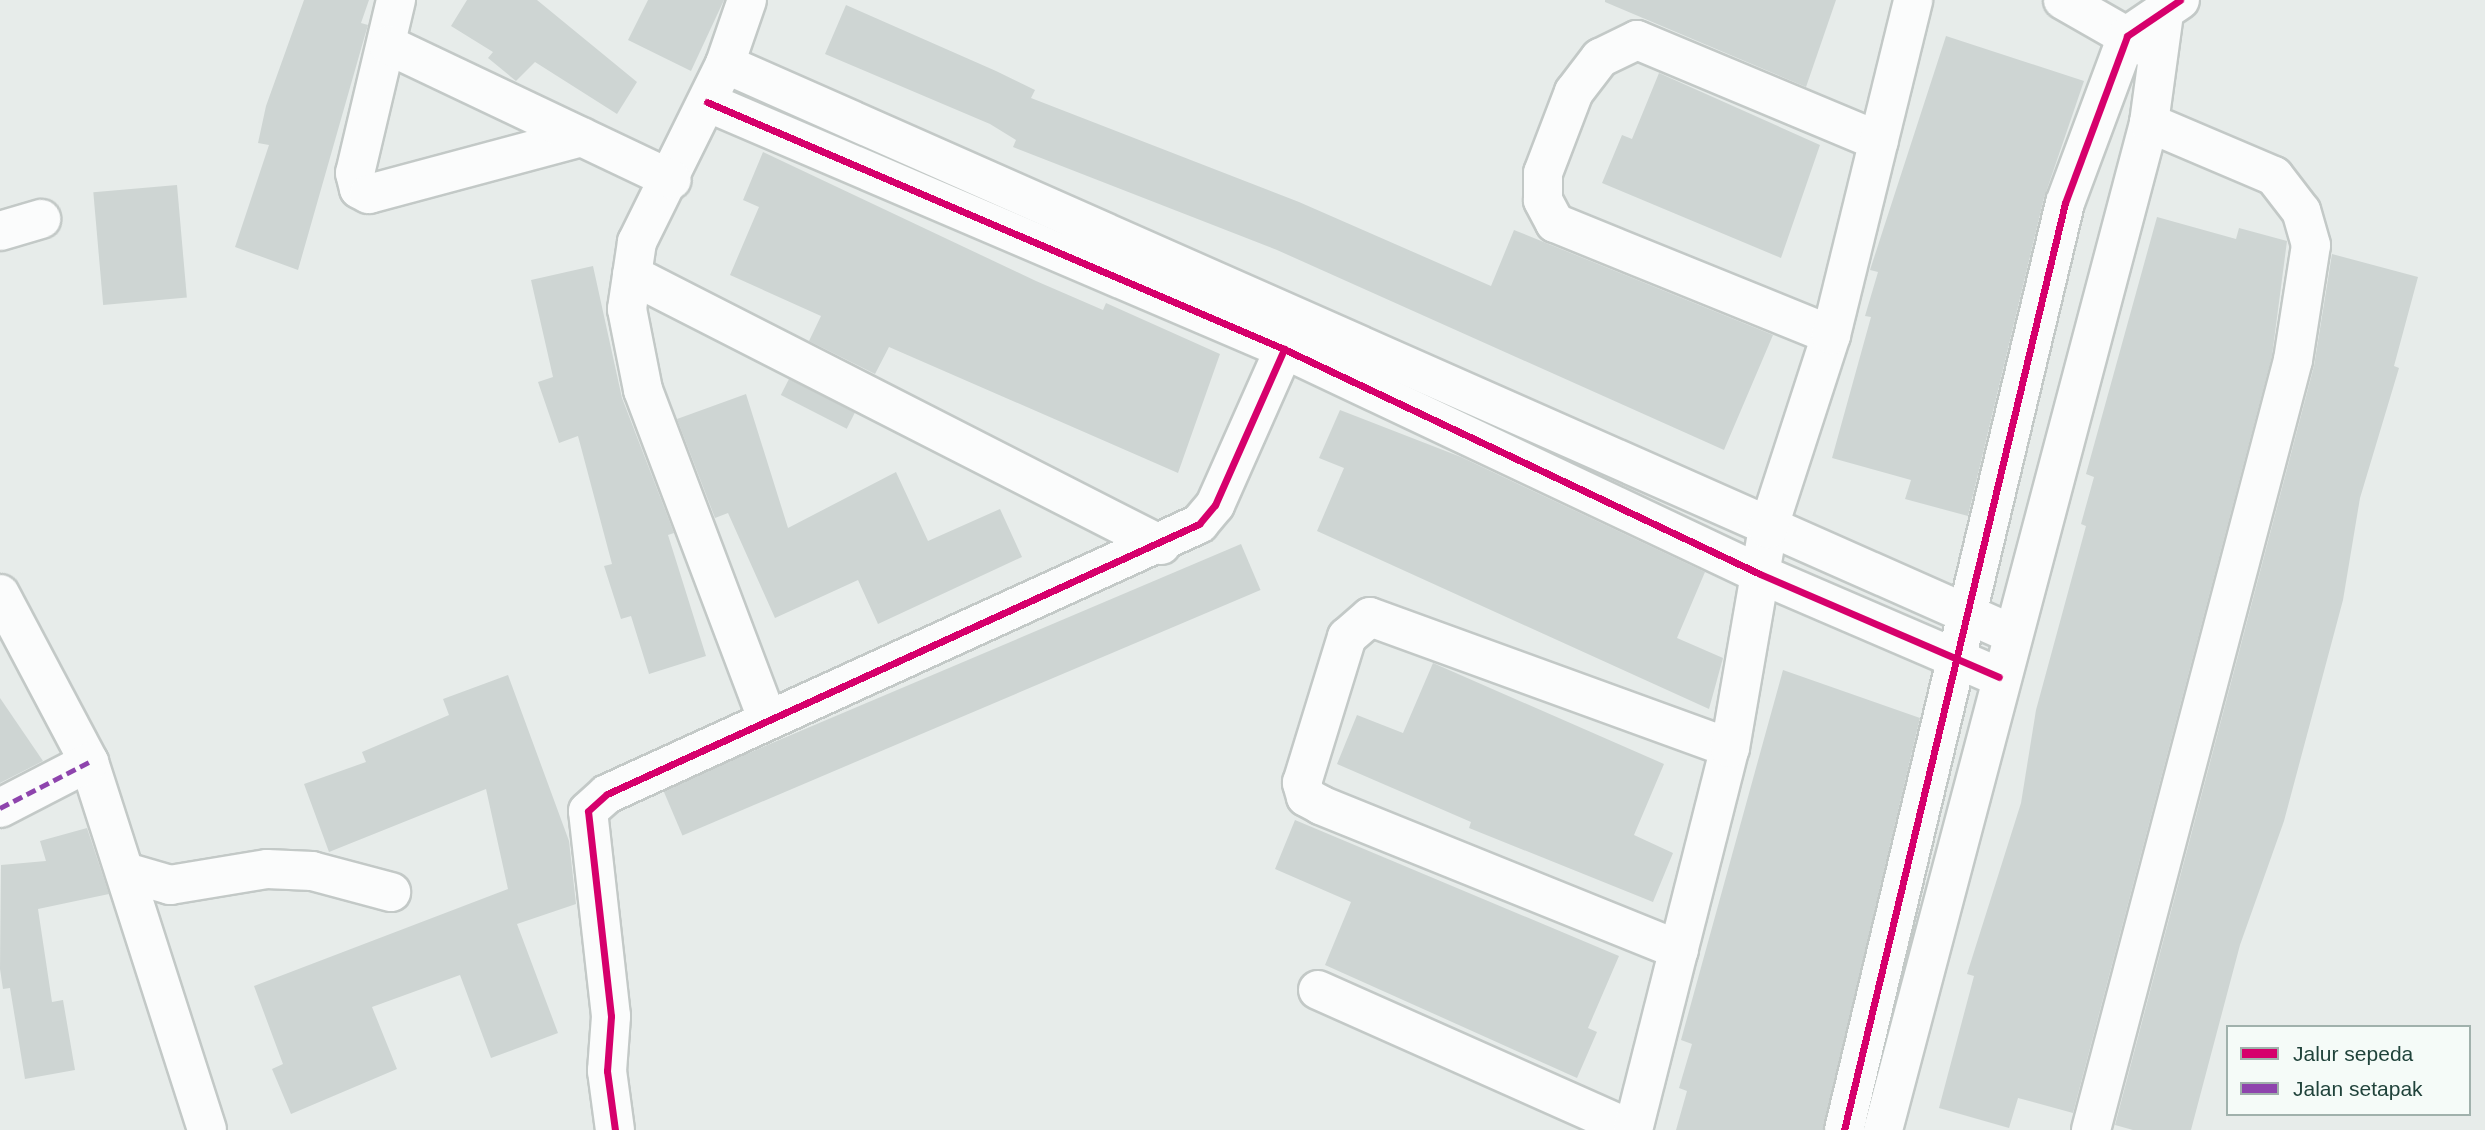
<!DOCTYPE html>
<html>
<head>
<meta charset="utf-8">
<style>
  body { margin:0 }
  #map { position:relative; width:2485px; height:1130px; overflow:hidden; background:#e7ecea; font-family:Helvetica,sans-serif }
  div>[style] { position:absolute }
  .building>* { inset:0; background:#ced5d3; transform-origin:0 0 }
  .roads { filter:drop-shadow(2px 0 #c3c9c7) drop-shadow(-2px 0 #c3c9c7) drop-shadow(0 2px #c3c9c7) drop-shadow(0 -2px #c3c9c7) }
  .minor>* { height:38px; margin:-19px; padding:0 19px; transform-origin:19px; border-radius:19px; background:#fbfcfc }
  .quiet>* { height:5px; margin-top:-2.5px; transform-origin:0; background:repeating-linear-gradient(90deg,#8e44ad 0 10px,transparent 0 15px) }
  .cycleway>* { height:7px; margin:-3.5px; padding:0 3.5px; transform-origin:3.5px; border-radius:3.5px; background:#d6006c }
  span { translate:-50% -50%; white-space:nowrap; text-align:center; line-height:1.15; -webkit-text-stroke:5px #f5fbf8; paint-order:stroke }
  .legend { position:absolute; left:2226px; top:1025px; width:245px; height:91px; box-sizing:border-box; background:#f5fbf8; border:2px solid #a0b1ac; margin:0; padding:9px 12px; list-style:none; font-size:21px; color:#20433b }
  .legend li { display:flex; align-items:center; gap:14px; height:35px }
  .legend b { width:35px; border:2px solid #a0b1ac }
</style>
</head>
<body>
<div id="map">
  <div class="building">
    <i style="clip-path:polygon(304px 0,369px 0,361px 23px,368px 25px,365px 35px,298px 270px,235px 247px,269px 145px,258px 143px,266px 106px)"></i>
    <i style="clip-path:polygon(467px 0,537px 0,637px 82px,617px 114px,535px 62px,516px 81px,488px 58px,493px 52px,451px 26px)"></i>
    <i style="clip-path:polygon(648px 0,724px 0,691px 71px,628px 40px)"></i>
    <i style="clip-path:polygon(1836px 0,1806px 87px,1605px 2px,1605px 0)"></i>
    <i style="clip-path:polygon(846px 5px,996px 71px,1035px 90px,1031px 98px,1299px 202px,1491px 286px,1514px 230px,1773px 335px,1724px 450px,1277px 250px,1013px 147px,1016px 140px,990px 124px,825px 54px)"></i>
    <i style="clip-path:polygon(1946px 36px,2084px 81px,2044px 198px,1968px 516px,1905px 499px,1911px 480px,1832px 458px,1871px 317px,1865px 316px,1878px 272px,1870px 270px)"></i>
    <i style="clip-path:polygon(1659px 73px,1820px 145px,1781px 258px,1602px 183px,1622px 135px,1632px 139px)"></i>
    <i style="clip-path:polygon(763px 152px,1036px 281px,1103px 310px,1106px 303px,1220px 354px,1178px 473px,889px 347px,875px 374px,809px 341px,821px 316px,730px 275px,759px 207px,743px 200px)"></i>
    <i style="left:177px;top:185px;width:113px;height:84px;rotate:85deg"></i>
    <i style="clip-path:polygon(2157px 217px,2236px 239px,2239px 228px,2287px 241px,2272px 356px,2073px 1113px,2018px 1098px,2009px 1128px,1939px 1108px,1974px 976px,1967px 974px,2021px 803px,2036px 710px,2086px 526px,2081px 524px,2094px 477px,2086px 474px)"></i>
    <i style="clip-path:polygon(2332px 254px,2418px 277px,2394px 366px,2399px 368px,2360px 498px,2343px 600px,2284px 821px,2240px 945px,2191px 1130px,2133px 1130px,2115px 1125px,2314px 366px)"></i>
    <i style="clip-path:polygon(593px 266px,622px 398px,674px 533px,668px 535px,706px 656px,649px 674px,631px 616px,621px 619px,604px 566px,612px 564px,578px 436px,559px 443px,538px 382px,553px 377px,531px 280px)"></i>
    <i style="left:789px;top:379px;width:74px;height:18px;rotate:27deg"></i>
    <i style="clip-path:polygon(746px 394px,788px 528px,896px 472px,928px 541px,1000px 509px,1022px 557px,878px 624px,858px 580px,775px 618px,728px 513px,715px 518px,677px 419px)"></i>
    <i style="clip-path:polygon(1340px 410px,1461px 457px,1705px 572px,1677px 638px,1723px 658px,1709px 709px,1317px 531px,1344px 468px,1319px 458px)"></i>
    <i style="left:1241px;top:544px;width:50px;height:628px;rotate:67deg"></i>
    <i style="clip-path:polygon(1433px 663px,1664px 764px,1634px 835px,1673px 853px,1653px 902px,1469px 828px,1471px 822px,1337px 764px,1357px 715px,1403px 733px)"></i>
    <i style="clip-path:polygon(1783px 670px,1920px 718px,1823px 1130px,1676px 1130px,1687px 1091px,1679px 1088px,1692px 1044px,1681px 1040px)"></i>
    <i style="clip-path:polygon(508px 675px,569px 841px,576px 904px,517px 924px,558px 1033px,491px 1058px,460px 975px,372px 1007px,397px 1069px,291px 1114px,272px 1069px,283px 1064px,254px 986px,508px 889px,486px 789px,329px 852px,304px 784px,366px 762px,362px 752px,449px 715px,443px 699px)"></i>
    <i style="clip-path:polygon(0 698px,43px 761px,0 783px)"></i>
    <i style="clip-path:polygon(1295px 820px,1619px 956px,1588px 1028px,1597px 1032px,1577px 1078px,1325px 965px,1351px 902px,1275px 869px)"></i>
    <i style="clip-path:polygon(87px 828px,109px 894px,38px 909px,52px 1002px,63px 1000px,75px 1070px,25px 1079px,10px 988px,3px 989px,0 969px,1px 865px,46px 861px,40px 841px)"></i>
  </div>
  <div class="roads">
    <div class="minor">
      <i style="left:396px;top:0;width:178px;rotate:103.3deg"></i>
      <i style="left:355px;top:173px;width:16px;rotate:76deg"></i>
      <i style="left:359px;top:189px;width:11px;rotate:27deg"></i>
      <i style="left:369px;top:194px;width:220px;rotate:-15deg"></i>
      <i style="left:747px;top:0;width:68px;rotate:109deg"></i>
      <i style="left:725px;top:64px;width:199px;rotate:116.3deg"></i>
      <i style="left:637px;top:242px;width:68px;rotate:98.5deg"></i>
      <i style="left:627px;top:309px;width:83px;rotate:78.8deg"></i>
      <i style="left:643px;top:390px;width:353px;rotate:69.3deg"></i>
      <i style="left:2063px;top:0;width:99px;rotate:29.7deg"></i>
      <i style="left:388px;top:45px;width:314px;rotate:25.4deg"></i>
      <i style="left:725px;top:64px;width:1405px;rotate:23.88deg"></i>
      <i style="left:707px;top:102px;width:628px;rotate:23.17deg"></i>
      <i style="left:1284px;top:349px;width:526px;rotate:25.3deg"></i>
      <i style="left:1760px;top:574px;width:260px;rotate:23.3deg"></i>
      <i style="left:0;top:231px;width:43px;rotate:-16.3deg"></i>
      <i style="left:632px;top:275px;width:594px;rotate:27.04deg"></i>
      <i style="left:1831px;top:335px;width:298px;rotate:-157.9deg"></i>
      <i style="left:1555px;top:223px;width:26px;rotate:-118deg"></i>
      <i style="left:1543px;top:200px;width:27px;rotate:-90deg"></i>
      <i style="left:1543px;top:173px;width:87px;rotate:-69.1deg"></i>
      <i style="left:1574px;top:92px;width:43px;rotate:-52.6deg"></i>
      <i style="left:1600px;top:58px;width:41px;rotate:-25.9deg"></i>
      <i style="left:1637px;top:40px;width:262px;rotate:22.7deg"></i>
      <i style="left:0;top:594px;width:190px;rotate:62.1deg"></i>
      <i style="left:89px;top:762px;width:386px;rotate:72.2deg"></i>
      <i style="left:0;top:808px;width:100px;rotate:-27.3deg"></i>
      <i style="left:129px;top:873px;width:43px;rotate:16.3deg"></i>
      <i style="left:170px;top:885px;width:98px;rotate:-9.4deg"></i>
      <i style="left:267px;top:869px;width:45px;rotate:2.5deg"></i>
      <i style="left:312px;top:871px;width:82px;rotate:14.9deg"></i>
      <i style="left:1679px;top:950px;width:386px;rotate:-158deg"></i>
      <i style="left:1321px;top:805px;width:17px;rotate:-152deg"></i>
      <i style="left:1306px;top:797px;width:15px;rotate:-106deg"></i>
      <i style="left:1302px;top:783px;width:153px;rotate:-72.9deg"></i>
      <i style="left:1347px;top:637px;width:30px;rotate:-41deg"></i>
      <i style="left:1370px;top:617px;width:383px;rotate:20deg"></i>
      <i style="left:1318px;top:990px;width:345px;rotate:24deg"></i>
      <i style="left:615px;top:1130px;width:60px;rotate:-97.7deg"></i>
      <i style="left:607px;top:1071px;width:55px;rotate:-85.8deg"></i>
      <i style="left:611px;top:1016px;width:206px;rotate:-96.4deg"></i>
      <i style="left:588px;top:811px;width:25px;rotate:-42deg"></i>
      <i style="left:607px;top:794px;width:651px;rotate:-24.52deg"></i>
      <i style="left:1199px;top:524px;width:25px;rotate:-50deg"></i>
      <i style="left:1215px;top:505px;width:171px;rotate:-66.1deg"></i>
      <i style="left:1633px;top:1130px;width:394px;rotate:-75.8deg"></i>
      <i style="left:1730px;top:748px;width:222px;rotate:-80.2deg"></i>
      <i style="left:1768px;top:529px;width:204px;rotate:-72deg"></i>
      <i style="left:1831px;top:335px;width:345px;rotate:-76.2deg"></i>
      <i style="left:1844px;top:1130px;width:953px;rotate:-76.59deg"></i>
      <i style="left:2065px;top:203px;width:178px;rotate:-69.6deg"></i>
      <i style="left:2127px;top:36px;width:64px;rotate:-34.2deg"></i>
      <i style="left:1883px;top:1130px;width:1042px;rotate:-75.2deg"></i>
      <i style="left:2149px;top:123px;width:111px;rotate:-82.2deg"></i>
      <i style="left:2091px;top:1130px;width:796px;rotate:-75.3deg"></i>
      <i style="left:2293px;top:360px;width:116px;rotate:-81.1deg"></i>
      <i style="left:2311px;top:245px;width:35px;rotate:-106deg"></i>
      <i style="left:2301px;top:211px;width:44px;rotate:-127.6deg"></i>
      <i style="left:2274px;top:176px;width:136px;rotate:-157deg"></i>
    </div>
  </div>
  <div class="quiet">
    <i style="left:0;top:808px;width:100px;rotate:-27.3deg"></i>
  </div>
  <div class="cycleway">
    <i style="left:707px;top:102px;width:628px;rotate:23.17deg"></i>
    <i style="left:1284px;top:349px;width:526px;rotate:25.3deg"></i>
    <i style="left:1760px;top:574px;width:260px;rotate:23.3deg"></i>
    <i style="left:615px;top:1130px;width:60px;rotate:-97.7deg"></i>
    <i style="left:607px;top:1071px;width:55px;rotate:-85.8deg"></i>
    <i style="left:611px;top:1016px;width:206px;rotate:-96.4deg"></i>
    <i style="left:588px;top:811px;width:25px;rotate:-42deg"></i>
    <i style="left:607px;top:794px;width:651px;rotate:-24.52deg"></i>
    <i style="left:1199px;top:524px;width:25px;rotate:-50deg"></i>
    <i style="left:1215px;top:505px;width:171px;rotate:-66.1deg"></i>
    <i style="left:1844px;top:1130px;width:953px;rotate:-76.59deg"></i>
    <i style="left:2065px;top:203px;width:178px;rotate:-69.6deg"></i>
    <i style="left:2127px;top:36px;width:64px;rotate:-34.2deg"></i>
  </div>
  <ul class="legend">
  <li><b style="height:9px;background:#d6006c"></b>Jalur sepeda</li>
  <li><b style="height:9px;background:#8e44ad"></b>Jalan setapak</li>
  </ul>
</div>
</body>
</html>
